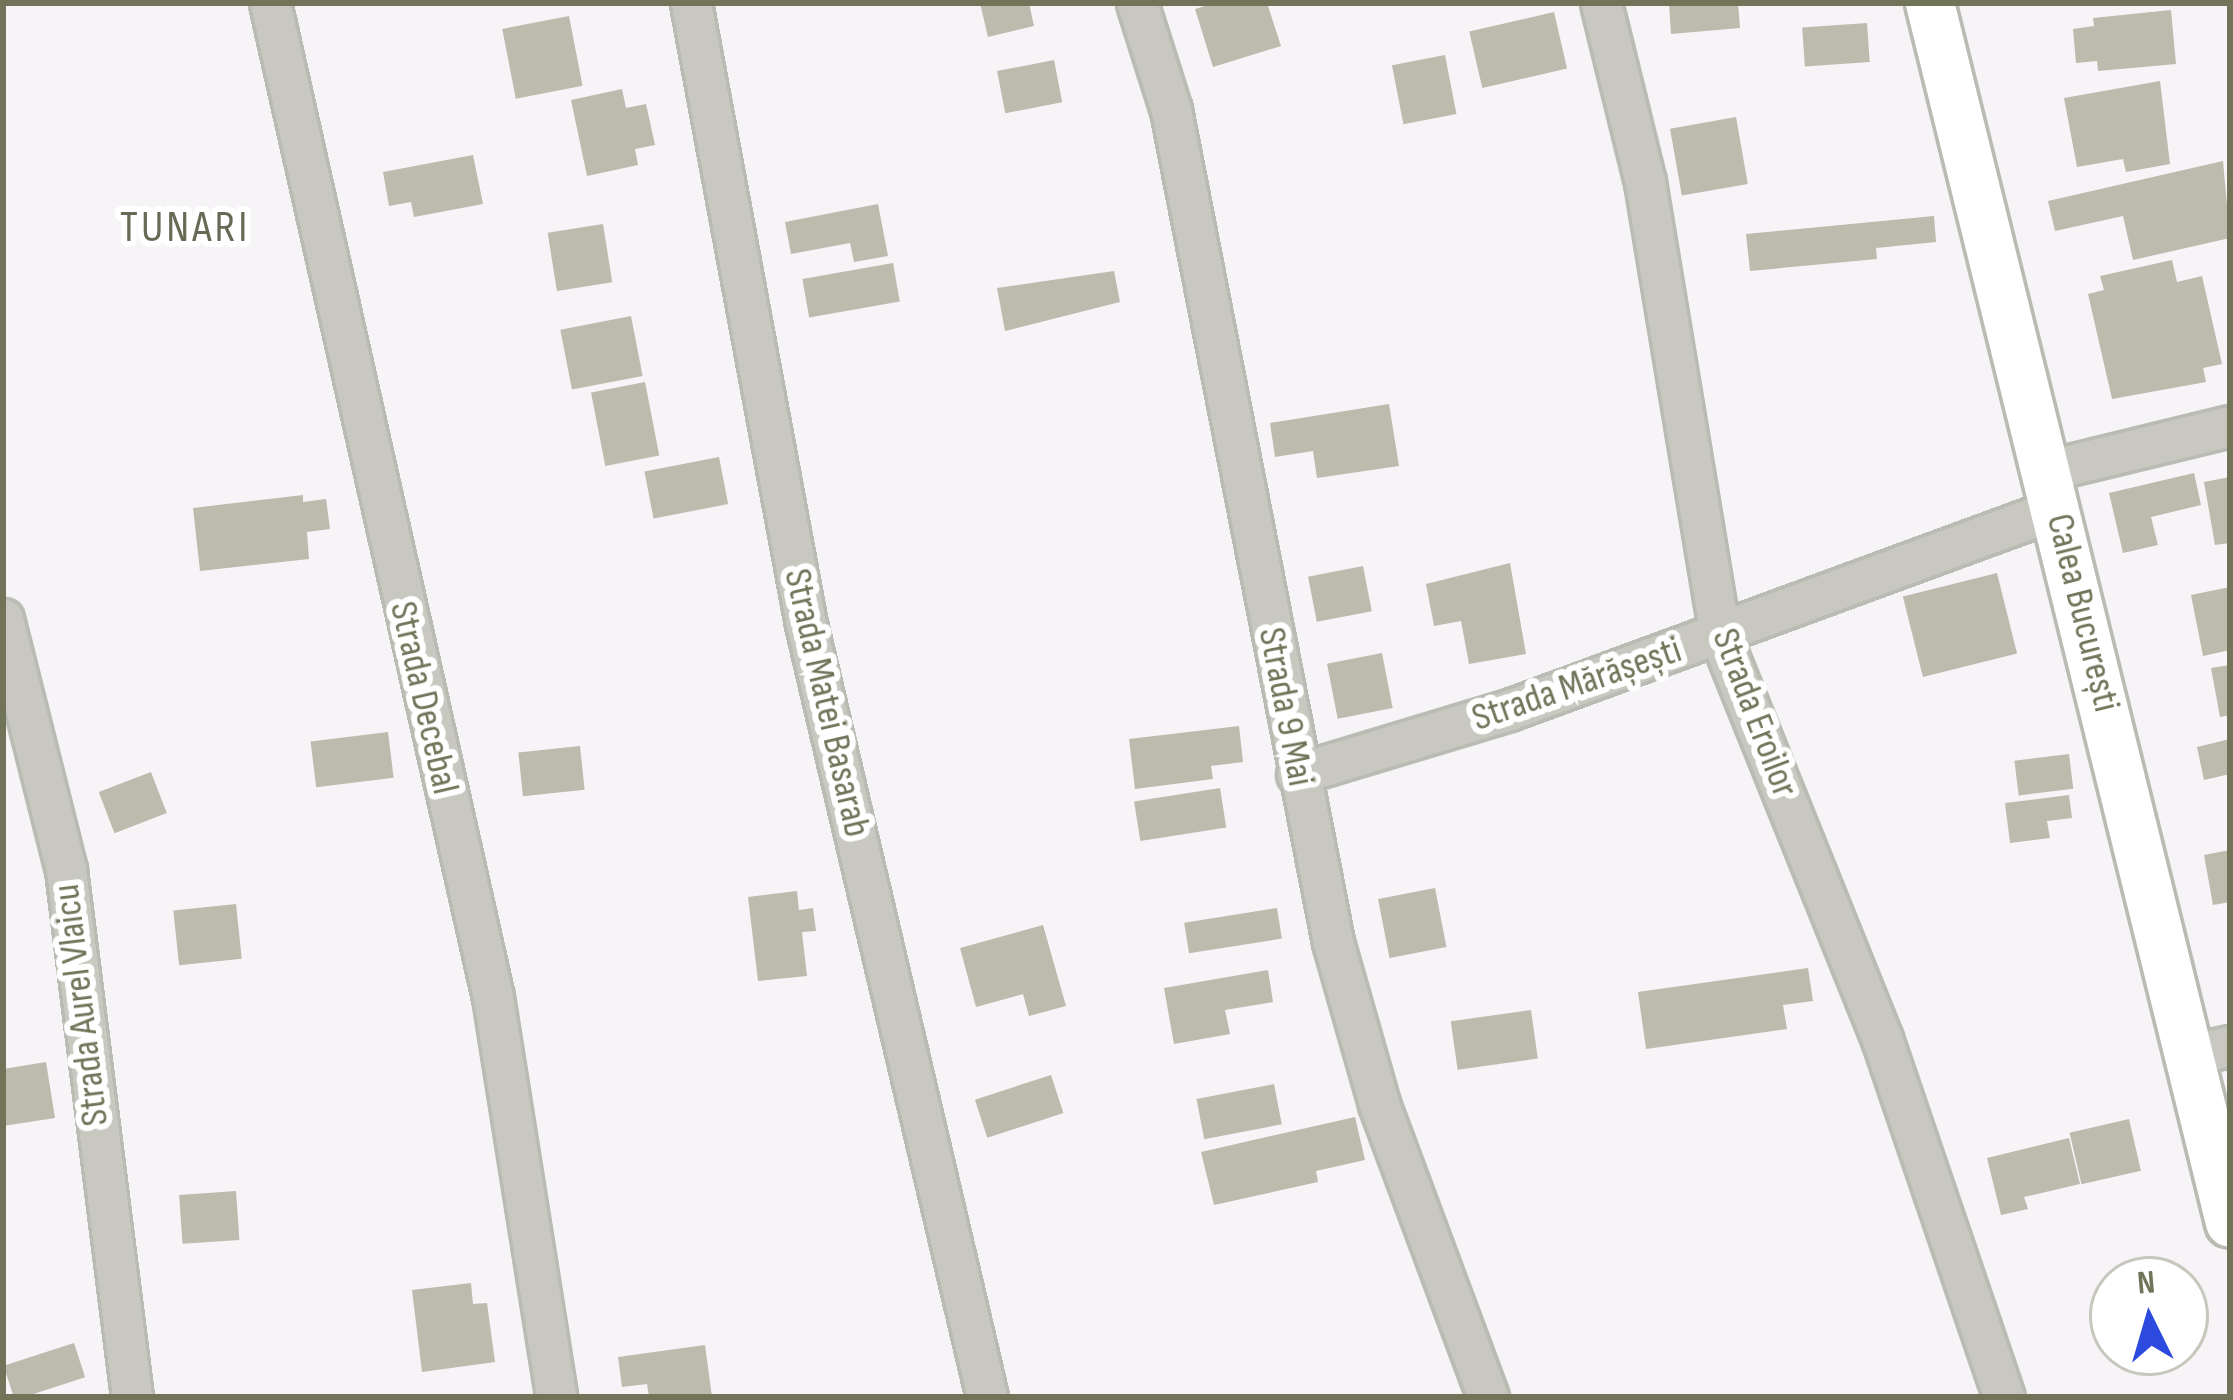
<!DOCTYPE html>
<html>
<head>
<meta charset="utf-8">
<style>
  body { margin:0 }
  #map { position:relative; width:2233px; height:1400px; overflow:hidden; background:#f6f4f7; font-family:"Sofia Sans Condensed",sans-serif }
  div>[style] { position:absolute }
  .building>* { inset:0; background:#bbbbae; transform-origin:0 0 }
  .roads { filter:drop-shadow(3px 0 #babbb2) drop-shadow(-3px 0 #babbb2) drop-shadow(0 3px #babbb2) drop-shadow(0 -3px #babbb2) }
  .minor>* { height:39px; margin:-19.5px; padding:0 19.5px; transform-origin:19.5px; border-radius:19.5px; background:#c8c8c1 }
  .major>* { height:48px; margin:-24px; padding:0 24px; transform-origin:24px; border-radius:24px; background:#fff }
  span { translate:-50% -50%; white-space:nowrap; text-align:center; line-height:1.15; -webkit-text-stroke:12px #fff; paint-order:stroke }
  .street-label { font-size:39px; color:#72745a }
  .quarter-label { font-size:45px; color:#696a55; letter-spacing:3px }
  .frame { position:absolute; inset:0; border:6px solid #72745a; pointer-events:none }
  .north { position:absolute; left:2089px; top:1256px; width:120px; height:120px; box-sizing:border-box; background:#fff; border:3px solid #c7c7bd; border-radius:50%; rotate:355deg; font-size:33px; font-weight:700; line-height:48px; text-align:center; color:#72745a }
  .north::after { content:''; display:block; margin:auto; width:42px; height:54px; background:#2d4adf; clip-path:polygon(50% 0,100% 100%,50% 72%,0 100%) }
</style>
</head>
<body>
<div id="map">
  <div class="building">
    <i style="clip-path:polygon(980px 3px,1029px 3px,1034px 26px,988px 37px)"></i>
    <i style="clip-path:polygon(1215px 3px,1267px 3px,1281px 46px,1213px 67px,1195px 9px)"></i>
    <i style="clip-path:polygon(1669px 3px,1738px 3px,1740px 28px,1671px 34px)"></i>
    <i style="clip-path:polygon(2171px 10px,2176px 64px,2098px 71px,2097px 61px,2076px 63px,2073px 29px,2094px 26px,2093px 18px)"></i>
    <i style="left:1554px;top:12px;width:58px;height:87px;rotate:77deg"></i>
    <i style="left:569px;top:16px;width:71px;height:68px;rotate:79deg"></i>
    <i style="left:1867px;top:23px;width:39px;height:65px;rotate:86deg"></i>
    <i style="left:1445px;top:55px;width:60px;height:54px;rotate:79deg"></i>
    <i style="left:1054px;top:60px;width:43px;height:58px;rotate:79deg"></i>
    <i style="clip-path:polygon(2160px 81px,2170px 164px,2126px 172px,2123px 159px,2077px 167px,2064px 98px)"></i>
    <i style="clip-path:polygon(622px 89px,626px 108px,646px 104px,655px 145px,635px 149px,638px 165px,587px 176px,571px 100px)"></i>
    <i style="left:1736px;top:117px;width:68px;height:67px;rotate:80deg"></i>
    <i style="clip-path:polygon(473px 155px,483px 204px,414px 217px,411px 202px,389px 206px,383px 172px)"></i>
    <i style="clip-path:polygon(2223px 161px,2230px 238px,2133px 260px,2123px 216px,2055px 231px,2048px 201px)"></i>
    <i style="clip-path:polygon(878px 204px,888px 256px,854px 262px,850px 243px,791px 254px,785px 222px)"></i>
    <i style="clip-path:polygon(1934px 216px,1936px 242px,1876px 248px,1877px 259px,1750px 271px,1746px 234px)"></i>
    <i style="left:603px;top:224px;width:59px;height:56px;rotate:81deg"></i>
    <i style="clip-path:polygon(2172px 260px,2177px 282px,2202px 276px,2222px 364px,2203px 368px,2206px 382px,2112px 399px,2088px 294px,2104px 290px,2100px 276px)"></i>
    <i style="left:893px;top:263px;width:39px;height:92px;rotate:80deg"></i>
    <i style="clip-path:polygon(1114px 271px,1120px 302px,1005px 331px,997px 288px)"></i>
    <i style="left:631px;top:316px;width:61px;height:72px;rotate:79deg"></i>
    <i style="left:645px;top:382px;width:75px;height:55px;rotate:79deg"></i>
    <i style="clip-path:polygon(1389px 404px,1399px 466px,1317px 478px,1313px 451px,1275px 457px,1270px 423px)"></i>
    <i style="left:719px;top:457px;width:48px;height:76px;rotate:79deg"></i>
    <i style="clip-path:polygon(2194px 473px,2201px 505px,2151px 517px,2158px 545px,2123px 553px,2109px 493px)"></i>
    <i style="clip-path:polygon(2230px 477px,2230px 543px,2215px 545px,2204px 482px)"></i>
    <i style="clip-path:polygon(303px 495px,303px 502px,326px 499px,330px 529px,307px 532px,309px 559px,200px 571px,193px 508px)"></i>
    <i style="clip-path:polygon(1510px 563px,1526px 654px,1469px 664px,1461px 621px,1434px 626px,1426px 584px)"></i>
    <i style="left:1363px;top:566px;width:46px;height:56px;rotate:79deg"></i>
    <i style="left:1997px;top:573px;width:83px;height:97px;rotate:76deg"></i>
    <i style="clip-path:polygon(2230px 587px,2230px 650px,2203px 656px,2191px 595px)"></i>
    <i style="left:1382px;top:653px;width:56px;height:56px;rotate:79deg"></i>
    <i style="clip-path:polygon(2230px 665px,2230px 715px,2220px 717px,2211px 668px)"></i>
    <i style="clip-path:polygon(1239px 726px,1243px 762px,1211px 766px,1213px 779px,1135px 789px,1129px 739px)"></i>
    <i style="left:388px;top:732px;width:46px;height:78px;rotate:83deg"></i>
    <i style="clip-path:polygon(2230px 739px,2230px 774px,2204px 780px,2197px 747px)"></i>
    <i style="left:580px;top:746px;width:44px;height:62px;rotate:84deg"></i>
    <i style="left:2069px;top:754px;width:35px;height:55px;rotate:83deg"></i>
    <i style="left:151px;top:772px;width:44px;height:56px;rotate:69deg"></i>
    <i style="left:1220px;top:788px;width:40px;height:87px;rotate:81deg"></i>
    <i style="clip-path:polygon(2069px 795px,2072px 818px,2047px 821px,2050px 838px,2010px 843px,2005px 803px)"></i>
    <i style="clip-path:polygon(2230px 850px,2230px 902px,2213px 905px,2204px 855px)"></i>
    <i style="left:1435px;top:888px;width:60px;height:58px;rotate:79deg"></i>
    <i style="clip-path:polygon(797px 891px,799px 910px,813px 908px,816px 931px,802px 932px,807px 976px,758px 981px,748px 897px)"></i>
    <i style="left:236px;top:904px;width:55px;height:63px;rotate:84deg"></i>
    <i style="left:1277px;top:908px;width:31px;height:94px;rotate:81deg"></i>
    <i style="clip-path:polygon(1043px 925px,1066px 1006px,1029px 1016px,1023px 994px,976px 1007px,960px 948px)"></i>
    <i style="clip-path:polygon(1808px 968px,1813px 1001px,1783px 1005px,1787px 1029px,1646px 1049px,1638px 992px)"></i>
    <i style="clip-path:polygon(1268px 970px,1273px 1002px,1225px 1010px,1230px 1034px,1174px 1044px,1164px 988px)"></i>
    <i style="left:1531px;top:1010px;width:49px;height:81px;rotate:82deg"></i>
    <i style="clip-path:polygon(46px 1062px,55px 1118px,3px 1126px,3px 1069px)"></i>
    <i style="left:1051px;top:1075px;width:40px;height:80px;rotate:72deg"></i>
    <i style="left:1274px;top:1084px;width:41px;height:79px;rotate:79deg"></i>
    <i style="clip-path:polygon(1355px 1117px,1365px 1160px,1316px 1171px,1318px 1182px,1214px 1205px,1201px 1152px)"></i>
    <i style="left:2129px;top:1119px;width:53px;height:61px;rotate:77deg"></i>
    <i style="clip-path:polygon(2069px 1138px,2080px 1184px,2024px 1197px,2028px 1209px,2001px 1215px,1987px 1158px)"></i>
    <i style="left:236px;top:1191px;width:49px;height:57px;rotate:86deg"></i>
    <i style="clip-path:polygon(471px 1283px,473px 1304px,487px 1303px,495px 1362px,422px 1372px,412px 1290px)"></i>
    <i style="left:74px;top:1343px;width:36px;height:74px;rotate:72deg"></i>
    <i style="clip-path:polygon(705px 1345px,712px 1397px,649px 1397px,647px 1384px,622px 1387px,618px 1357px)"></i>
  </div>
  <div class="roads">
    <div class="minor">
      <i style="left:270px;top:3px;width:1019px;rotate:77.36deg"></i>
      <i style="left:493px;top:997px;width:405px;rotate:81deg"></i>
      <i style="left:691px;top:3px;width:632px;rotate:79.51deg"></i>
      <i style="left:806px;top:624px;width:794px;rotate:76.82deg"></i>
      <i style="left:1137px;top:3px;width:112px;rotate:72.4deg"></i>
      <i style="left:1171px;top:110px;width:848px;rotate:78.98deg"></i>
      <i style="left:1333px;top:942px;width:168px;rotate:74.1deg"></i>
      <i style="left:1379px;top:1104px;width:313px;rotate:69.6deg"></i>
      <i style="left:1601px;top:3px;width:184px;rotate:76.2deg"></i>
      <i style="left:1645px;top:182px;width:460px;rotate:80.6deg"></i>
      <i style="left:1720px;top:636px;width:434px;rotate:68.1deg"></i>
      <i style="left:1882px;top:1039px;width:378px;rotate:71.2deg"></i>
      <i style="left:2045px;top:471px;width:190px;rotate:-13.7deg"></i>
      <i style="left:3px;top:619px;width:259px;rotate:75.9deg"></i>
      <i style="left:66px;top:870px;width:531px;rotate:82.86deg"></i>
      <i style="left:1297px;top:774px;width:221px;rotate:-16.8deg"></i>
      <i style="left:1509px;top:710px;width:583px;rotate:-20.18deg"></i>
      <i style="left:2192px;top:1054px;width:39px;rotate:-12deg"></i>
    </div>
    <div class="major">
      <i style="left:1930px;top:3px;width:1256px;rotate:76.18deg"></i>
    </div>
  </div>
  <div class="street-label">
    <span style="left:2082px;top:613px;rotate:76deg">Calea București</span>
    <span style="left:1577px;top:685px;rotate:-19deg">Strada Mărășești</span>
    <span style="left:423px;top:698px;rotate:77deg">Strada Decebal</span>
    <span style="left:826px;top:703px;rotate:77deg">Strada Matei Basarab</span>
    <span style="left:1285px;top:707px;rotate:79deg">Strada 9 Mai</span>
    <span style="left:1754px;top:713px;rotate:69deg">Strada Eroilor</span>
    <span style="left:82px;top:1005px;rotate:-97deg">Strada Aurel Vlaicu</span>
  </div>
  <div class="quarter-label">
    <span style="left:185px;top:228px">TUNARI</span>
  </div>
  <div class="frame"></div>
  <div class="north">N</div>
</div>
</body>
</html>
